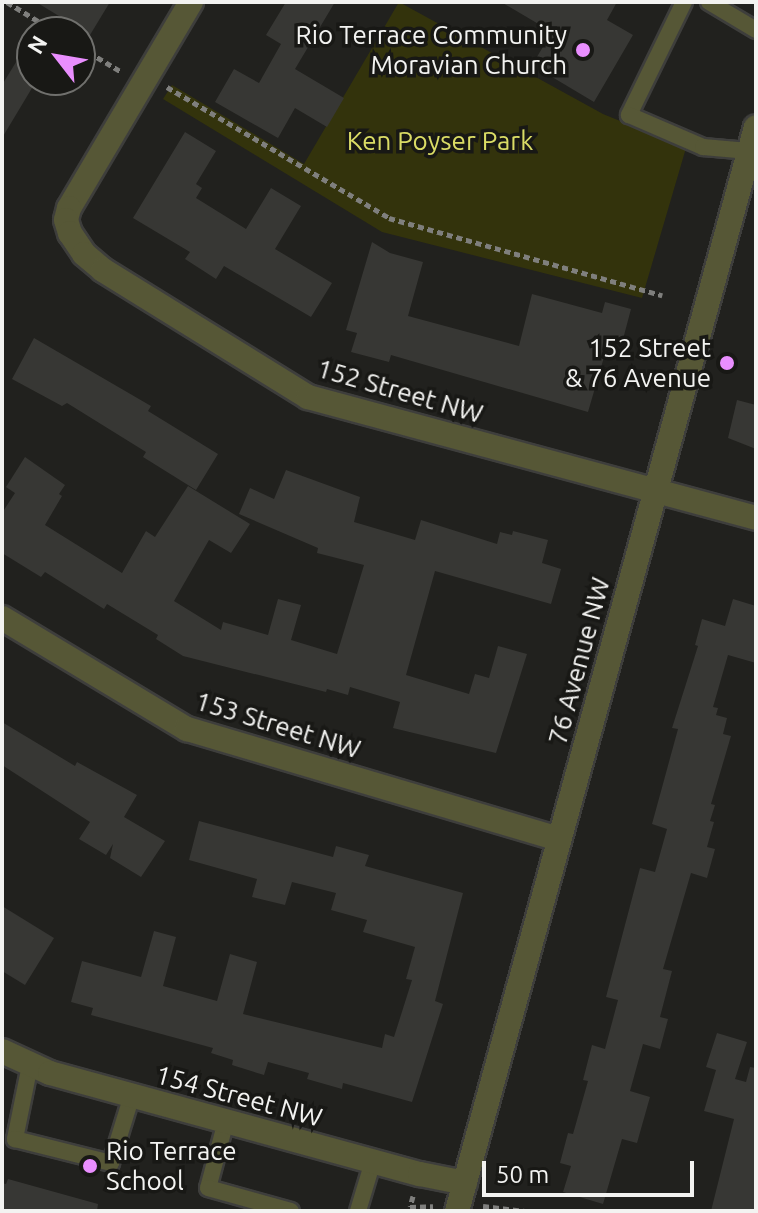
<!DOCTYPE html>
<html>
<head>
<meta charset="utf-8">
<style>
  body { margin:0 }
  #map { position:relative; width:758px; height:1213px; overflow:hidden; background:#21211e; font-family:Ubuntu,sans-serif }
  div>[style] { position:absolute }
  .green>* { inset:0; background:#33330c }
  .building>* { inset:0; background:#373734 }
  .path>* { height:5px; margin-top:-2.5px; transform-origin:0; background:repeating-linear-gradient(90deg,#7f7f7d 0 6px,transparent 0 10px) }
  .roads { filter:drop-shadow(2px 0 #3e3e3c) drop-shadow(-2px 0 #3e3e3c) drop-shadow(0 2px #3e3e3c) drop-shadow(0 -2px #3e3e3c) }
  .service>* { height:16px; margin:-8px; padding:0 8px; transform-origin:8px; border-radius:8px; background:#565736 }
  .minor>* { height:24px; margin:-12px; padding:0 12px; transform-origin:12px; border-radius:12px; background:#565736 }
  .tertiary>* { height:24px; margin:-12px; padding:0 12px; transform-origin:12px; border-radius:12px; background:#565736 }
  .dots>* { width:22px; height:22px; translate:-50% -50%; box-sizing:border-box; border:4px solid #181815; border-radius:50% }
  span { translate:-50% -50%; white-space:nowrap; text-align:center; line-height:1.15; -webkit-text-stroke:7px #181815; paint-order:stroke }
  .poi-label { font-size:26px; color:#f3f3f1 }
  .right { translate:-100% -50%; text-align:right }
  .left { translate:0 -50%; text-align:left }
  .park-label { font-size:26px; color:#dadc65 }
  .street-label { font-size:26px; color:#f3f3f1 }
  .frame { position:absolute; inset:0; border:4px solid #f3f3f1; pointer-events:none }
  .north { position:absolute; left:16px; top:16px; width:80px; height:80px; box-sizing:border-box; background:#181815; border:2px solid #70706d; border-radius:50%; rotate:301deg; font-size:22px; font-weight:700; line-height:32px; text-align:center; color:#f3f3f1 }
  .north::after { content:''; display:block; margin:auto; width:28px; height:36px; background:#e98efe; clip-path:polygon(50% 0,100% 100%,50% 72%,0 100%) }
  .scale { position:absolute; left:482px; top:1161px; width:212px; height:36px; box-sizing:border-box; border:4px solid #f3f3f1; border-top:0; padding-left:10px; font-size:24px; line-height:28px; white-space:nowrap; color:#f3f3f1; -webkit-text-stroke:6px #181815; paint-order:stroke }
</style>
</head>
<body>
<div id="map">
  <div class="green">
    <i style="clip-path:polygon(399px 2px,603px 114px,686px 148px,642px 298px,382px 232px,163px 99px,172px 85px,304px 164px)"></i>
  </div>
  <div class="building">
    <i style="clip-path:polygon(36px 2px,110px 2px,90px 35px)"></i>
    <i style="clip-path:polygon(286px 2px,335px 2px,295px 69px,344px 98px,327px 127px,295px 108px,278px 138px,215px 102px,234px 69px,259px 83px,281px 44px,266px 35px)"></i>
    <i style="clip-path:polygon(501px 2px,617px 2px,607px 20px,633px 35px,594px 102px,532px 65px,552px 32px)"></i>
    <i style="clip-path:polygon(32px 36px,32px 88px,2px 138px,2px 85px)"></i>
    <i style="clip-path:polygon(185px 132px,216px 151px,196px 184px,202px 188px,196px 198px,246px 229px,271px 188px,301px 206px,275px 249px,332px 283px,311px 317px,224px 266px,216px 279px,185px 259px,190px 252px,133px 218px)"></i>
    <i style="clip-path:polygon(372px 242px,390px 253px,423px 262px,408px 316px,519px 346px,532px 294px,602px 313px,605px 302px,631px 309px,622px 343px,609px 340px,588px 412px,391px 355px,389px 362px,351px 352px,357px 333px,346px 330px)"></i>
    <i style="clip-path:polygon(34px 338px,151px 406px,148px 411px,218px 454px,196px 490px,143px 457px,146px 452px,67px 403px,62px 406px,12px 379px)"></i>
    <i style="clip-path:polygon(737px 400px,756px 405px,756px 449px,728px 438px)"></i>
    <i style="clip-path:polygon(25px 457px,65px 485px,59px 494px,62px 496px,45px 525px,122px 573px,146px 531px,155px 537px,188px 486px,250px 524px,231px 553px,209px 540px,174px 601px,221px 630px,223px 622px,268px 635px,278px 599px,301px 605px,291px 640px,337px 654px,364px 565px,317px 553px,318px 548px,239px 514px,250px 488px,274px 499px,286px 470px,360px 497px,354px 522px,415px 540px,421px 520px,497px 544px,500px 532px,512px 535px,513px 531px,548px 540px,542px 563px,561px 569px,551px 604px,435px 571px,406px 675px,469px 694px,475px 674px,489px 678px,498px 646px,527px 654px,496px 753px,393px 728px,400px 702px,350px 687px,348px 695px,327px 689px,326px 692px,183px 656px,156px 639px,158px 635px,107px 604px,104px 609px,45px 572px,41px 577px,2px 553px,2px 513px,15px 493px,6px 487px)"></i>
    <i style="clip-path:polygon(733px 599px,756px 606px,756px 663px,728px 655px,713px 707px,718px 708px,716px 715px,727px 718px,723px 734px,731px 736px,711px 804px,715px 805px,710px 821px,714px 822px,707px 847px,715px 849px,707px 878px,691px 873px,663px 969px,672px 971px,660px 1017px,668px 1019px,660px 1049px,643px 1044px,630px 1091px,650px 1097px,637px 1143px,622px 1139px,603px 1204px,563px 1192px,571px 1166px,560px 1163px,568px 1133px,573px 1134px,588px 1081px,583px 1080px,592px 1045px,605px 1049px,618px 1000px,606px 997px,640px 868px,655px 872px,667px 829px,652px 824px,678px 729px,672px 728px,698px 646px,695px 645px,702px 619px,725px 626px)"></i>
    <i style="clip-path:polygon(2px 722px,75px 766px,77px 762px,137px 795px,124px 817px,165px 841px,141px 877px,110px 858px,113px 844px,106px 855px,79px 839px,90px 822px,2px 765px)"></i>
    <i style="clip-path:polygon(199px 821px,333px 857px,336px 846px,369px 855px,365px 866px,463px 893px,435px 1001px,443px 1004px,412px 1102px,343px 1083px,342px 1089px,307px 1079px,309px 1073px,268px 1062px,264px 1075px,232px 1065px,233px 1060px,211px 1053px,213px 1048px,91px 1015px,93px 1008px,71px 1002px,82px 961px,141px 977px,154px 931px,176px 937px,163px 986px,217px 1001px,230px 954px,257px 962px,243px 1014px,382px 1048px,385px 1034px,394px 1037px,412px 980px,406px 979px,415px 947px,363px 932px,367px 920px,331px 910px,336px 893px,292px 882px,285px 905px,252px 897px,257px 879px,189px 860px)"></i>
    <i style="clip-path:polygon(2px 906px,54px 938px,25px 985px,2px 971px)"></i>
    <i style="clip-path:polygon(717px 1033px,747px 1042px,735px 1079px,746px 1082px,750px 1067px,756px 1068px,756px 1211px,711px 1211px,734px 1119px,704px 1111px,716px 1070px,706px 1067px)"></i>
    <i style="clip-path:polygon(8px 1179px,98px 1204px,97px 1211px,2px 1211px,2px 1183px,6px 1184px)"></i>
  </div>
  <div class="path">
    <i style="left:7px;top:2px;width:57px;rotate:31.5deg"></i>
    <i style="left:80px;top:47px;width:47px;rotate:31deg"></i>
    <i style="left:167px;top:87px;width:258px;rotate:30.5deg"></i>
    <i style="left:389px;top:218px;width:284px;rotate:15.8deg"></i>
    <i style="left:413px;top:1196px;width:11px;rotate:105deg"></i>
    <i style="left:410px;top:1207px;width:23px;rotate:-2deg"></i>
    <i style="left:483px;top:1206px;width:42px;rotate:6.8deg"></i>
  </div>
  <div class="roads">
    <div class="service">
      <i style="left:684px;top:2px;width:126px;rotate:116deg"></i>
      <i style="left:629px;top:115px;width:81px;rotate:23.4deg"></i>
      <i style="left:703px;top:147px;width:46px;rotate:5deg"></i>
      <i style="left:709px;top:2px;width:55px;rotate:30.8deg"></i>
      <i style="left:30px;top:1065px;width:76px;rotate:101.5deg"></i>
      <i style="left:15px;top:1139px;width:99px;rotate:14deg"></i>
      <i style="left:111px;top:1163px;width:71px;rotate:-72.8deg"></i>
      <i style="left:226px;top:1121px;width:69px;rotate:105deg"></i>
      <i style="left:208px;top:1188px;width:86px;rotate:15.5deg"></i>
      <i style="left:358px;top:1211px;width:52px;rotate:-73.3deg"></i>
    </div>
    <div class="minor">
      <i style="left:191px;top:2px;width:239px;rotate:120.6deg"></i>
      <i style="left:69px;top:208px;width:12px;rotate:104deg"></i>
      <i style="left:66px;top:220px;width:14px;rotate:73deg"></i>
      <i style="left:70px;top:233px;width:25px;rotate:56deg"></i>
      <i style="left:84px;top:254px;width:25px;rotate:40deg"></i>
      <i style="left:103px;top:270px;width:241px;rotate:31.8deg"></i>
      <i style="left:308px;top:397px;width:464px;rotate:15.1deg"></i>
      <i style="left:2px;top:618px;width:216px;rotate:31deg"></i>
      <i style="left:187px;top:729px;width:388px;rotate:16.5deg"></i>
      <i style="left:2px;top:1051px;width:53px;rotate:24.6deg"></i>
      <i style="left:50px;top:1073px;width:384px;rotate:15.3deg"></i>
      <i style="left:420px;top:1174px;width:46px;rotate:11.3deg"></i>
    </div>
    <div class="tertiary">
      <i style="left:457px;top:1211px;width:1124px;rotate:-74.58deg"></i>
    </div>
  </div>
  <div class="dots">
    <i style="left:583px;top:50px;background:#e98efe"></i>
    <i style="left:727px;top:363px;background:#e98efe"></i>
    <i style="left:90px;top:1166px;background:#e98efe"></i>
  </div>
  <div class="poi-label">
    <span class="right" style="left:567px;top:50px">Rio Terrace Community<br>Moravian Church</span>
    <span class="right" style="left:711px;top:363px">152 Street<br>&amp; 76 Avenue</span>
    <span class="left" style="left:106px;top:1166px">Rio Terrace<br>School</span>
  </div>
  <div class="park-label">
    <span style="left:440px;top:141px">Ken Poyser Park</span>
  </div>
  <div class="street-label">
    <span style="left:400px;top:391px;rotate:16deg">152 Street NW</span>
    <span style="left:579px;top:661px;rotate:-75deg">76 Avenue NW</span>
    <span style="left:278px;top:725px;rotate:17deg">153 Street NW</span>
    <span style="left:239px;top:1096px;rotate:15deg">154 Street NW</span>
  </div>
  <div class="frame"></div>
  <div class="north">N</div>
  <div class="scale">50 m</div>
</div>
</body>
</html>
